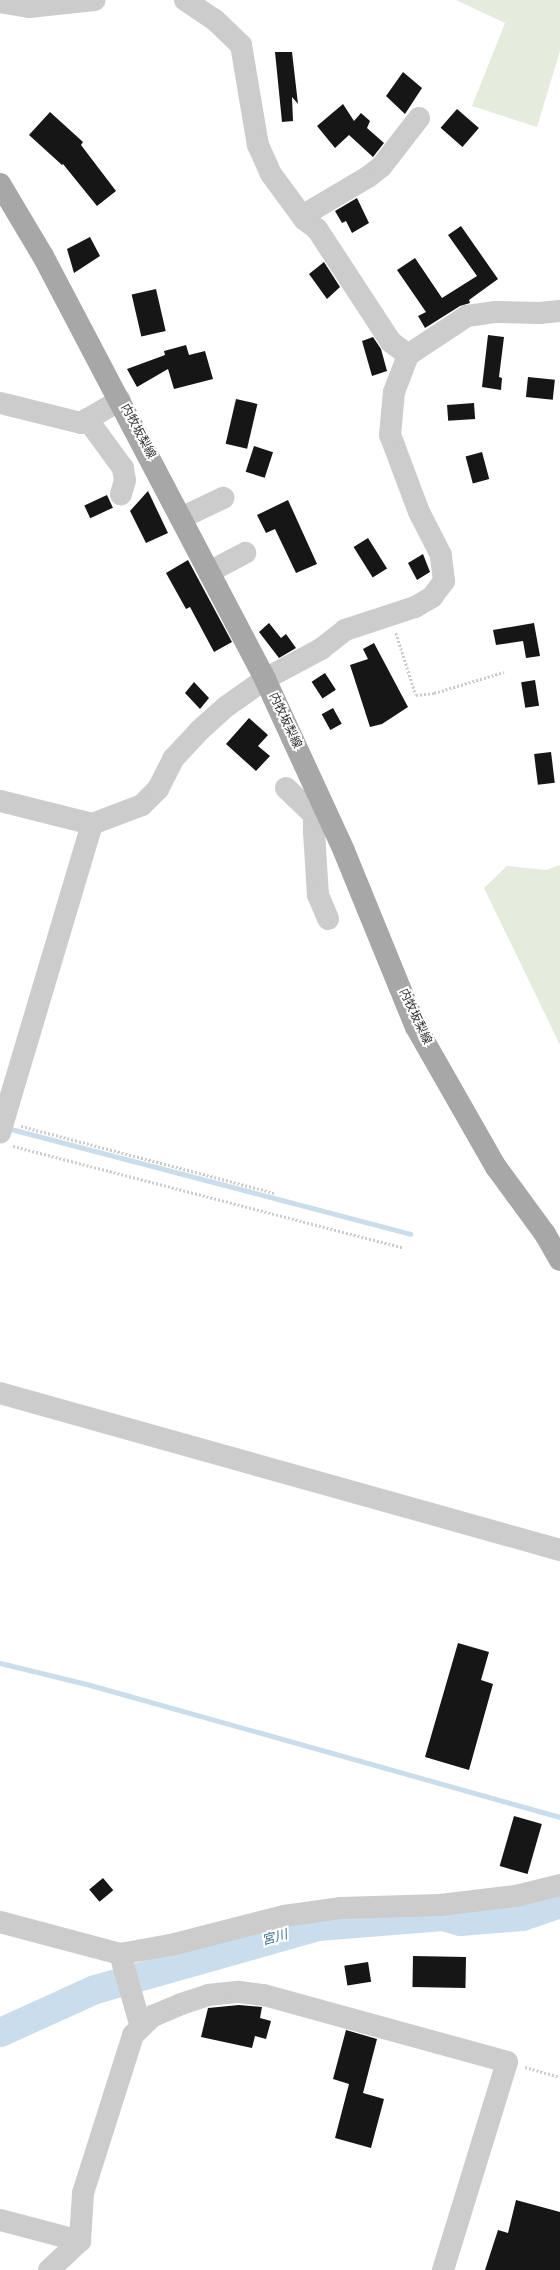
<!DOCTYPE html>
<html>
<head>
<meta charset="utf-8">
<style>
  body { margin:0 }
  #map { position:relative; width:560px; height:2270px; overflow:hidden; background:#fff; font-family:Overpass,"Noto Sans JP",sans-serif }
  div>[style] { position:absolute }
  .green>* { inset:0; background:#e5ecdd }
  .stream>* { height:5px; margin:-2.5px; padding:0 2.5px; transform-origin:2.5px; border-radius:2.5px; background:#caddec }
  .river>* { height:29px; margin:-14.5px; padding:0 14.5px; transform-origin:14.5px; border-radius:14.5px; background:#caddec }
  .building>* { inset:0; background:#161616; transform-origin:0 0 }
  .path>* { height:2.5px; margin-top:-1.25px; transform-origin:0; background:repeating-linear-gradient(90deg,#ccc 0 2px,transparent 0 4px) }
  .minor>* { height:22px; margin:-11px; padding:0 11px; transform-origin:11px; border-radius:11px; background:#ccc }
  .major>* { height:22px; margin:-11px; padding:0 11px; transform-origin:11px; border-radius:11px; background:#a7a7a7 }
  span { translate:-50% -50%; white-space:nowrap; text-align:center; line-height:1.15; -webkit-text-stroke:4px #fff; paint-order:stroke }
  .street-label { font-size:12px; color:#2f2f2f }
  .water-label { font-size:13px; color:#3d6e91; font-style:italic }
</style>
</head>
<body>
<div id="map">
  <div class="green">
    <i style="clip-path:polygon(456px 0,560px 0,560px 51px,537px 127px,472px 106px,505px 23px)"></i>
    <i style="clip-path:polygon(560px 865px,560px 1045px,484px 888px,507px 866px,546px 870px)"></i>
  </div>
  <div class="stream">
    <i style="left:7px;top:1128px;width:417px;rotate:14.7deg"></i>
    <i style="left:0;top:1663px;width:93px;rotate:13.7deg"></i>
    <i style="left:90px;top:1685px;width:488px;rotate:15.7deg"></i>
  </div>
  <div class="river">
    <i style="left:0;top:2032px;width:104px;rotate:-24.4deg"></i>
    <i style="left:95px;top:1989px;width:232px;rotate:-15.8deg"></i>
    <i style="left:318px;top:1926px;width:125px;rotate:-4.6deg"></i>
    <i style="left:443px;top:1916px;width:18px;rotate:16deg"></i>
    <i style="left:460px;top:1921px;width:62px;rotate:-4.6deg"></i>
    <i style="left:522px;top:1916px;width:40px;rotate:-18.9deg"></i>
  </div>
  <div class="building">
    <i style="clip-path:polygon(275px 52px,292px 52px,298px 104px,292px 97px,293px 121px,282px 122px)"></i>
    <i style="clip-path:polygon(403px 72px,422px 88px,405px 114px,386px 96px)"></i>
    <i style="clip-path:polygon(343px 104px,354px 121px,361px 113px,370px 121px,367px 128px,384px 143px,373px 157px,349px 135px,335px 148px,317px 126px)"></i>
    <i style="left:457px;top:109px;width:29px;height:25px;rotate:41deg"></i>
    <i style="clip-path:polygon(50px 112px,83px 142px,81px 145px,116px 191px,97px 206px,63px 164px,62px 165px,29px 135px)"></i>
    <i style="clip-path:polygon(357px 198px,369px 223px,352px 233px,346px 221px,342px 223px,335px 211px)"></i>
    <i style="clip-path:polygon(461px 226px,498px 279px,469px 300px,470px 303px,460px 306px,425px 328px,418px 316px,426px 312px,397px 270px,415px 258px,442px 298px,477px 276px,448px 235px)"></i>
    <i style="clip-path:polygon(90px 237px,100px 256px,74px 273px,67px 249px)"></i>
    <i style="clip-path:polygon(324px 262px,340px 287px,327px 299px,309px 274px)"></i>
    <i style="left:156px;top:289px;width:43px;height:25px;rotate:77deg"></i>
    <i style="clip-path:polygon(488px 335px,504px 337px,499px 377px,502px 378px,501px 390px,482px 387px)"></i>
    <i style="clip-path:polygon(373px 337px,381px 349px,387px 371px,372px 376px,362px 341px)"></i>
    <i style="clip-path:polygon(186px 345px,189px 355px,205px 351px,213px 379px,174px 389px,168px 369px,137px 387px,127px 369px,165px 355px,164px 351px)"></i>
    <i style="left:528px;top:377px;width:27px;height:20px;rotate:6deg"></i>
    <i style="left:236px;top:399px;width:22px;height:46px;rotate:13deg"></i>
    <i style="left:474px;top:403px;width:16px;height:27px;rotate:86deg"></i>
    <i style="left:254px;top:446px;width:20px;height:27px;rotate:18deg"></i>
    <i style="left:482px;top:452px;width:28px;height:17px;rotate:75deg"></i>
    <i style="clip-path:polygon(148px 491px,168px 533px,146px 543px,130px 511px)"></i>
    <i style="left:107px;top:495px;width:14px;height:25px;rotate:65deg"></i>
    <i style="clip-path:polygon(288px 500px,317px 564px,296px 573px,275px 529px,266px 533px,257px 515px)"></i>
    <i style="left:368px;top:538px;width:36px;height:17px;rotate:58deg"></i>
    <i style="clip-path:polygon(423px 554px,430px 572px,417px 580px,408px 563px)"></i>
    <i style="clip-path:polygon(188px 560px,232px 642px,214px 652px,190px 607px,186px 609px,166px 573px)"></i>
    <i style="clip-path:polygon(269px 623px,281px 638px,286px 634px,296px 648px,279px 658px,259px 632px)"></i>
    <i style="clip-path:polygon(534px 623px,540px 656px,526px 658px,523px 641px,496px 645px,493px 630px)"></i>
    <i style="clip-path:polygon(374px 643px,408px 707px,382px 724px,370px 727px,350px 665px,368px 659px,363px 649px)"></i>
    <i style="left:325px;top:673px;width:20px;height:16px;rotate:57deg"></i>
    <i style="left:535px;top:680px;width:26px;height:14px;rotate:81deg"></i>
    <i style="clip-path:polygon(194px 682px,209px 698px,200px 709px,185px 693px)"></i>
    <i style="left:333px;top:708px;width:18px;height:13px;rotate:61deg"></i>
    <i style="clip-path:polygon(249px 718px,268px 735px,258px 746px,270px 756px,256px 771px,226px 744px)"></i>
    <i style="left:551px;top:752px;width:31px;height:17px;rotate:83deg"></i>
    <i style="clip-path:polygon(458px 1643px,489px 1652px,481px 1680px,493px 1684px,469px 1770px,425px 1757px)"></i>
    <i style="left:514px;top:1816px;width:29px;height:52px;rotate:16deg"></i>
    <i style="left:103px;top:1878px;width:16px;height:18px;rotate:50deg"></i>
    <i style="left:413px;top:1956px;width:53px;height:31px;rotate:1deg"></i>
    <i style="left:368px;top:1962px;width:20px;height:24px;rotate:81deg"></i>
    <i style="clip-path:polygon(239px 2005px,262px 2007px,260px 2018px,271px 2021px,266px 2039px,255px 2036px,252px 2048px,201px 2037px,208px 2008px)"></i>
    <i style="clip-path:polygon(346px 2030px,377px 2039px,363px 2093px,384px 2099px,371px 2148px,335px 2138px,349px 2084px,333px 2079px)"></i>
    <i style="clip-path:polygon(516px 2200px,560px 2212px,560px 2270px,485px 2270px,498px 2230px,508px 2233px)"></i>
  </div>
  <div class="path">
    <i style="left:396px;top:633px;width:65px;rotate:72.1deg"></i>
    <i style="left:416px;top:695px;width:18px;rotate:-6deg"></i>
    <i style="left:434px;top:693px;width:73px;rotate:-16.7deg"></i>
    <i style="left:21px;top:1126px;width:262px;rotate:14.8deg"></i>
    <i style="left:13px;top:1146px;width:402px;rotate:14.6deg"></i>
    <i style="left:525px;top:2067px;width:36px;rotate:16deg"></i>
  </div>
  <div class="minor">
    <i style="left:185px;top:0;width:36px;rotate:34deg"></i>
    <i style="left:215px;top:20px;width:36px;rotate:44deg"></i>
    <i style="left:241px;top:45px;width:101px;rotate:80.4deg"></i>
    <i style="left:258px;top:145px;width:32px;rotate:66deg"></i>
    <i style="left:271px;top:174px;width:56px;rotate:53.7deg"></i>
    <i style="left:304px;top:219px;width:16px;rotate:38deg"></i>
    <i style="left:317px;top:229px;width:135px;rotate:56.8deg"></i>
    <i style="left:391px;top:342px;width:21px;rotate:37deg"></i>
    <i style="left:0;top:2px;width:29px;rotate:10deg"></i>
    <i style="left:29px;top:7px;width:66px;rotate:-6.1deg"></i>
    <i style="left:302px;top:216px;width:77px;rotate:-30.6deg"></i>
    <i style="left:368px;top:177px;width:16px;rotate:-38deg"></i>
    <i style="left:381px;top:167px;width:62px;rotate:-52.2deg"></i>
    <i style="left:0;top:403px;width:83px;rotate:13.9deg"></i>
    <i style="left:81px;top:423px;width:45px;rotate:-30.5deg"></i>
    <i style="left:87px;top:419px;width:61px;rotate:53.7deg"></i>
    <i style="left:123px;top:468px;width:12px;rotate:81deg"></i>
    <i style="left:125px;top:480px;width:15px;rotate:106deg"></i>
    <i style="left:181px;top:518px;width:47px;rotate:-25.5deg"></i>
    <i style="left:209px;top:572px;width:41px;rotate:-27.8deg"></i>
    <i style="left:286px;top:788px;width:39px;rotate:44deg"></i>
    <i style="left:0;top:801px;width:95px;rotate:14deg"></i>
    <i style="left:92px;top:824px;width:322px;rotate:106.6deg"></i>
    <i style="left:325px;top:810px;width:12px;rotate:156deg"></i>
    <i style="left:314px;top:815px;width:17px;rotate:90deg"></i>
    <i style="left:314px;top:832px;width:63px;rotate:86.4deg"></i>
    <i style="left:318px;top:895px;width:26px;rotate:67deg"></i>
    <i style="left:92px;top:824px;width:53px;rotate:-20.8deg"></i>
    <i style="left:142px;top:805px;width:23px;rotate:-45deg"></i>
    <i style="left:158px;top:789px;width:34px;rotate:-63deg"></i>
    <i style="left:173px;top:759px;width:40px;rotate:-47deg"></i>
    <i style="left:200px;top:730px;width:36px;rotate:-42deg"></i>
    <i style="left:227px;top:706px;width:47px;rotate:-35.4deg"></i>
    <i style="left:265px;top:679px;width:64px;rotate:-28.2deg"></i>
    <i style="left:321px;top:649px;width:31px;rotate:-38deg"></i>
    <i style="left:345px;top:630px;width:74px;rotate:-18.2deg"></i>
    <i style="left:415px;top:607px;width:20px;rotate:-30deg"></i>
    <i style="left:432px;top:597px;width:20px;rotate:-53deg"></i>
    <i style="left:444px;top:581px;width:26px;rotate:-97deg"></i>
    <i style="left:441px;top:555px;width:48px;rotate:-117.1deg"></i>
    <i style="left:419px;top:512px;width:82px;rotate:-110.6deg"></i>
    <i style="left:390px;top:435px;width:43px;rotate:-84.7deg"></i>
    <i style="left:394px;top:392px;width:40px;rotate:-69deg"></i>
    <i style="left:408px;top:355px;width:71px;rotate:-33.5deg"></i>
    <i style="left:467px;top:316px;width:29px;rotate:-8deg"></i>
    <i style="left:496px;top:312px;width:44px;rotate:1.3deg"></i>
    <i style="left:540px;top:313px;width:20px;rotate:-6deg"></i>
    <i style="left:0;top:1393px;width:582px;rotate:15.66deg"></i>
    <i style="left:0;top:1922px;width:124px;rotate:14.9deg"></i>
    <i style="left:120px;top:1954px;width:56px;rotate:-10.3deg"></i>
    <i style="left:175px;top:1944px;width:113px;rotate:-14.4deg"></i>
    <i style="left:284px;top:1916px;width:58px;rotate:-8deg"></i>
    <i style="left:341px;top:1908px;width:99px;rotate:-1.7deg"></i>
    <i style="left:440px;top:1905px;width:77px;rotate:-6.8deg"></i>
    <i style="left:516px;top:1896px;width:45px;rotate:-14deg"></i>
    <i style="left:120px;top:1954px;width:76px;rotate:74deg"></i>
    <i style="left:0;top:2220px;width:83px;rotate:14.7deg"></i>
    <i style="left:49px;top:2270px;width:42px;rotate:-43.1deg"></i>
    <i style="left:80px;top:2241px;width:48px;rotate:-86.4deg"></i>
    <i style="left:83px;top:2193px;width:166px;rotate:-72.4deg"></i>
    <i style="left:133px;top:2035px;width:28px;rotate:-44deg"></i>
    <i style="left:153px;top:2016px;width:30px;rotate:-23deg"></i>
    <i style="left:181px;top:2004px;width:28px;rotate:-18deg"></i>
    <i style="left:208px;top:1995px;width:31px;rotate:-6deg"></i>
    <i style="left:239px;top:1992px;width:25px;rotate:7deg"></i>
    <i style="left:264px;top:1995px;width:252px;rotate:15.4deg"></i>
    <i style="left:507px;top:2062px;width:218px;rotate:107.1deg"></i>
  </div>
  <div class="major">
    <i style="left:0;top:184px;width:84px;rotate:59.2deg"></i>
    <i style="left:43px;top:256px;width:478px;rotate:62.3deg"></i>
    <i style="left:265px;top:679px;width:189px;rotate:65.3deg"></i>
    <i style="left:344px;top:851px;width:190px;rotate:67.8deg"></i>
    <i style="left:416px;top:1027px;width:161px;rotate:60.3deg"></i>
    <i style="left:496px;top:1167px;width:83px;rotate:53.8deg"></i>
    <i style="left:545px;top:1234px;width:30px;rotate:60deg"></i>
  </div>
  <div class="street-label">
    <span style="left:137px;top:432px;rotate:62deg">内牧坂梨線</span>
    <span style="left:284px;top:721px;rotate:65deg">内牧坂梨線</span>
    <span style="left:414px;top:1017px;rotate:65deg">内牧坂梨線</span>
  </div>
  <div class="water-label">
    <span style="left:275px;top:1939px;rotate:-16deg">宮川</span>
  </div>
</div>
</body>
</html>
